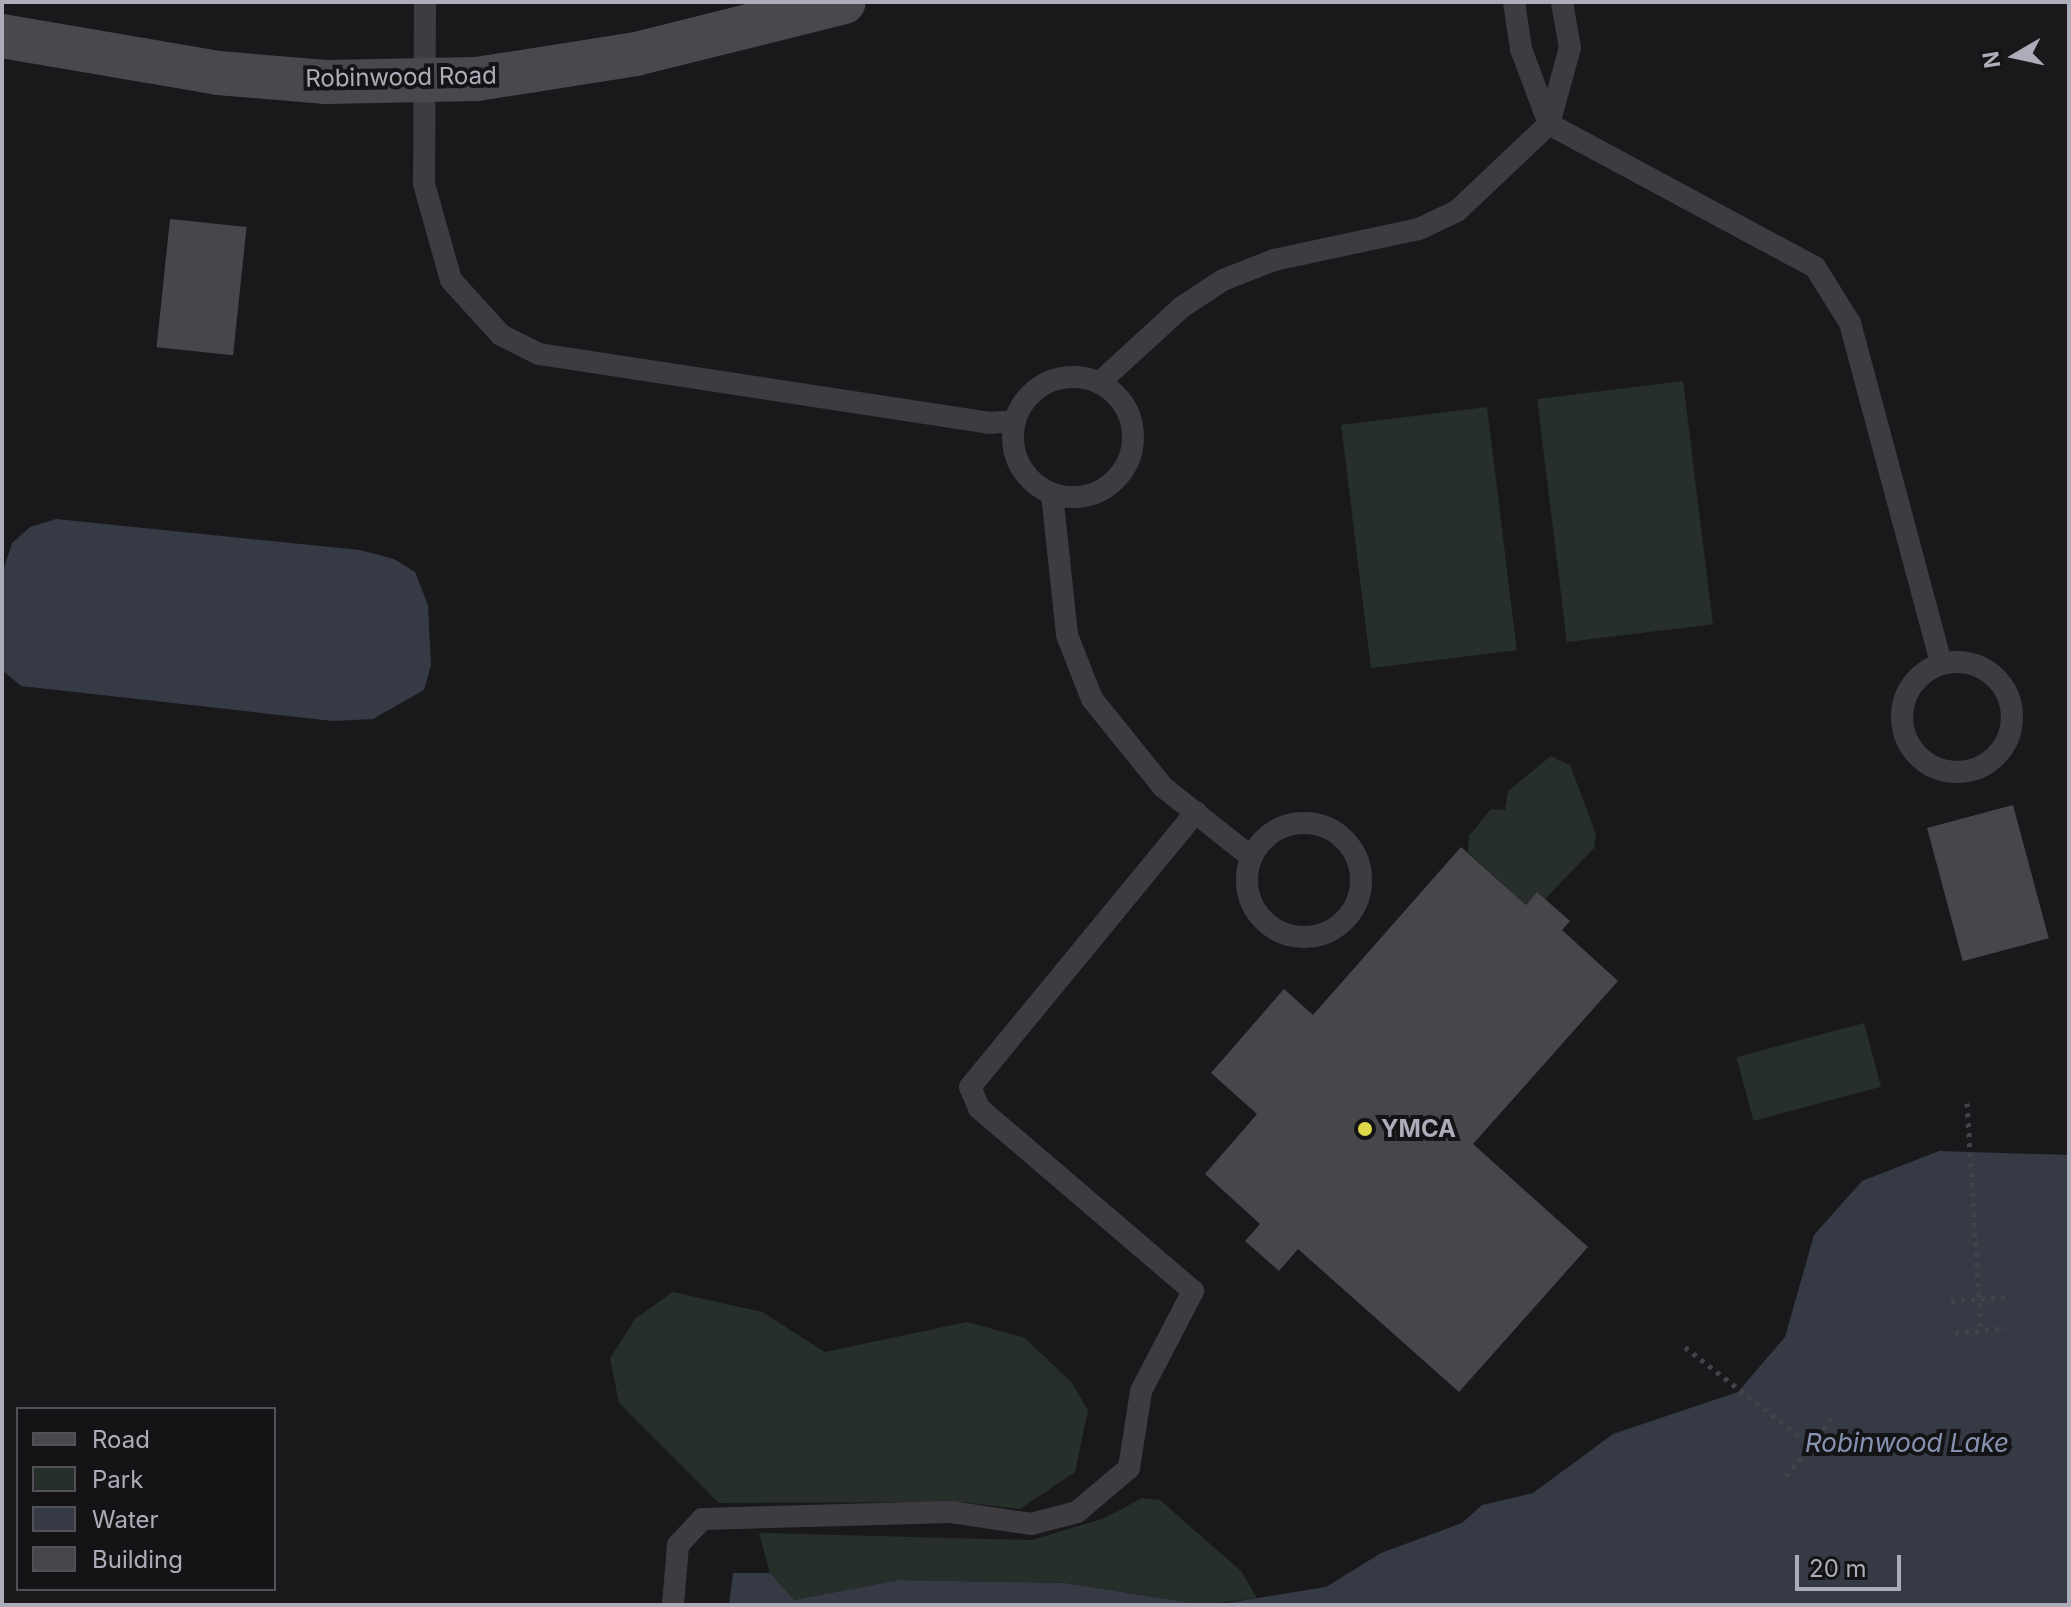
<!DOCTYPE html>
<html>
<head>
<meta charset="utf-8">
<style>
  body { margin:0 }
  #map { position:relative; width:2071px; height:1607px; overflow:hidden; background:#19191b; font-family:Inter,sans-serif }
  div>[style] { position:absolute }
  .green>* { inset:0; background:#272f2b; transform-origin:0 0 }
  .water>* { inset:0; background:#353a44 }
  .building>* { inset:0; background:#47464b; transform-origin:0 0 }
  .path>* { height:5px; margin-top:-2.5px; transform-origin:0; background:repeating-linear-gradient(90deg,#424248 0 4px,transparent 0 10px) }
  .lane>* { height:22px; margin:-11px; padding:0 11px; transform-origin:11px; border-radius:11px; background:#3d3c41 }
  .lane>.ring { margin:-11px; padding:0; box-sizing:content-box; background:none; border:22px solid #3d3c41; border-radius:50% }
  .secondary>* { height:44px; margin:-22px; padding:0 22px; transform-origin:22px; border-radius:22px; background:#49484f }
  .dots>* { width:22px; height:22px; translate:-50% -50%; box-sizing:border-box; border:4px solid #141416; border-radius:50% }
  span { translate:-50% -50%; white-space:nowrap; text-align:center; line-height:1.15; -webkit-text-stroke:8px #141416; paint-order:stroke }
  .street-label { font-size:24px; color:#adadb9 }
  .poi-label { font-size:24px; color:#adadb9; font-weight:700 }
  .left { translate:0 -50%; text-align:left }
  .water-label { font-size:26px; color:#8792b0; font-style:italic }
  .frame { position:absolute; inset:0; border:4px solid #adadb9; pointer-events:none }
  .legend { position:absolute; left:16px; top:1407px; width:260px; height:184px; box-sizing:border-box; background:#141416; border:2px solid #515157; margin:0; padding:10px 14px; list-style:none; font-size:24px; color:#adadb9 }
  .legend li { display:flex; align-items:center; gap:16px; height:40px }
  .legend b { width:40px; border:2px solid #515157 }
  .north { position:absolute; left:1975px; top:16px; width:80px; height:80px; -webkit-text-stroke:6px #141416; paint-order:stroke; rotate:261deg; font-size:22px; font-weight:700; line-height:32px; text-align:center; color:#adadb9 }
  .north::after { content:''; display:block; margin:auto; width:28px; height:36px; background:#adadb9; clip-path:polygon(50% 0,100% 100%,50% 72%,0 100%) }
  .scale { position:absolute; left:1795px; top:1555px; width:106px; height:36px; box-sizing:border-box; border:4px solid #adadb9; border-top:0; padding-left:10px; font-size:24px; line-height:28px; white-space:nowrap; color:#adadb9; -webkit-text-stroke:6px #141416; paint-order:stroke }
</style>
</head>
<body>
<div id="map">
  <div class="green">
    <i style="left:1683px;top:381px;width:245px;height:147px;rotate:83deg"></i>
    <i style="left:1487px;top:407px;width:245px;height:147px;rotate:83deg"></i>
    <i style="clip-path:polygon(1551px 756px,1570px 765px,1596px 834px,1594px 848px,1545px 899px,1537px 892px,1526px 905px,1468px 852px,1469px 836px,1491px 809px,1505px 810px,1508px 791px)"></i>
    <i style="left:1864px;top:1023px;width:66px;height:132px;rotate:75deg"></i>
    <i style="clip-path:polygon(673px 1292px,762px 1312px,825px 1352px,967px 1322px,1025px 1338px,1072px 1383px,1088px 1410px,1075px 1472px,1020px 1509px,960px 1502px,719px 1503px,619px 1403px,610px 1358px,636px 1318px)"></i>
    <i style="clip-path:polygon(1142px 1498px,1160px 1500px,1241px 1571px,1257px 1598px,1204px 1605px,1065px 1583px,899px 1580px,794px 1600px,770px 1573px,759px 1533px,1032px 1540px,1105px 1518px)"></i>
  </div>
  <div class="water">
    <i style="clip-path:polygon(56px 519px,360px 550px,394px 559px,415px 572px,428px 605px,431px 665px,424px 690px,373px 719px,333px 721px,21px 686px,2px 670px,2px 574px,12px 543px,30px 527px)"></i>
    <i style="clip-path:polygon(1939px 1151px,2069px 1155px,2069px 1605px,1214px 1605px,1326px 1587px,1381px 1553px,1462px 1523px,1482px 1505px,1533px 1493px,1613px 1434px,1738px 1392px,1785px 1337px,1814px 1235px,1862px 1181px)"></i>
    <i style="clip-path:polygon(733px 1573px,770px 1573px,794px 1600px,899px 1580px,1065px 1583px,1204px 1605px,729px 1605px)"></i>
  </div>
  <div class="building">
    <i style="left:170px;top:219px;width:77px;height:129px;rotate:6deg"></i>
    <i style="left:2013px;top:805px;width:138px;height:89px;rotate:75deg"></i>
    <i style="clip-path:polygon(1461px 847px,1526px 905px,1537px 892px,1570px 921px,1562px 930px,1618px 981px,1473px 1144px,1588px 1247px,1459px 1392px,1298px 1249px,1279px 1271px,1245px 1241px,1260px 1224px,1205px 1174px,1257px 1114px,1211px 1073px,1284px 989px,1313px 1015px)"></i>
  </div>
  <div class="path">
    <i style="left:1967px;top:1103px;width:227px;rotate:86.5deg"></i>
    <i style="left:1951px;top:1301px;width:54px;rotate:-4.2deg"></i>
    <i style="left:1955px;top:1333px;width:52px;rotate:-5.5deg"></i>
    <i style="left:1685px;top:1347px;width:159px;rotate:38.1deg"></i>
    <i style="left:1786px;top:1476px;width:74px;rotate:-51.6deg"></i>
  </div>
  <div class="lane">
    <i style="left:425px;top:2px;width:182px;rotate:90.3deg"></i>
    <i style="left:424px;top:184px;width:100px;rotate:74.3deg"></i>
    <i style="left:451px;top:280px;width:74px;rotate:47.7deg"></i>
    <i style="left:501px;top:335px;width:42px;rotate:26.6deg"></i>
    <i style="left:539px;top:354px;width:454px;rotate:8.7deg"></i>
    <i style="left:988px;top:423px;width:27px;rotate:-4deg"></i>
    <i style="left:1514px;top:2px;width:48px;rotate:81.5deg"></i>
    <i style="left:1521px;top:49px;width:80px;rotate:69.5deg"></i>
    <i style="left:1549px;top:124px;width:302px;rotate:28.3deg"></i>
    <i style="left:1815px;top:267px;width:66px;rotate:58deg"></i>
    <i style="left:1850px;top:323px;width:352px;rotate:75deg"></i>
    <i class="ring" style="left:1013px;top:377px;width:98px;height:98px"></i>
    <i style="left:1099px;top:383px;width:113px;rotate:-42.5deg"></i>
    <i style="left:1182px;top:307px;width:49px;rotate:-33.4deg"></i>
    <i style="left:1223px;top:280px;width:55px;rotate:-21.4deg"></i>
    <i style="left:1274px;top:260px;width:148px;rotate:-12.1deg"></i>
    <i style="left:1419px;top:229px;width:42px;rotate:-25.3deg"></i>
    <i style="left:1457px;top:211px;width:127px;rotate:-43.4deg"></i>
    <i style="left:1549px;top:124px;width:79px;rotate:-74.6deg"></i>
    <i style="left:1570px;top:48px;width:47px;rotate:-99.9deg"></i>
    <i style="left:1052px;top:494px;width:142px;rotate:83.9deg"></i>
    <i style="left:1067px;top:635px;width:69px;rotate:68.7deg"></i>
    <i style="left:1092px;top:699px;width:113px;rotate:51.1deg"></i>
    <i style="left:1163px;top:787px;width:112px;rotate:38.5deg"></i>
    <i class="ring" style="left:1902px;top:662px;width:88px;height:88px"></i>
    <i class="ring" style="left:1247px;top:823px;width:92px;height:92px"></i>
    <i style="left:673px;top:1605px;width:60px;rotate:-85.2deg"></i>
    <i style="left:678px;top:1545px;width:35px;rotate:-47deg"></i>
    <i style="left:702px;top:1519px;width:249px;rotate:-1.6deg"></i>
    <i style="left:951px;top:1512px;width:81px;rotate:8.5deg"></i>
    <i style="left:1031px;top:1524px;width:48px;rotate:-14.6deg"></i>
    <i style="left:1077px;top:1512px;width:68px;rotate:-40.2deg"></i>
    <i style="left:1129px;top:1468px;width:78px;rotate:-81.1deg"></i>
    <i style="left:1141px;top:1391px;width:113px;rotate:-62.5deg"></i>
    <i style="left:1193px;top:1291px;width:282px;rotate:-139.5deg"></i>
    <i style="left:979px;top:1108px;width:23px;rotate:-113deg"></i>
    <i style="left:970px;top:1087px;width:356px;rotate:-50.6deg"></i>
  </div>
  <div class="secondary">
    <i style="left:2px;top:36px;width:219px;rotate:9.7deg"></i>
    <i style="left:218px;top:73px;width:108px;rotate:4.8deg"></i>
    <i style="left:326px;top:82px;width:151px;rotate:-1.1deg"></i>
    <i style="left:477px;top:79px;width:161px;rotate:-8.9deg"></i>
    <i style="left:636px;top:54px;width:214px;rotate:-14deg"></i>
  </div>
  <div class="dots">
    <i style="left:1365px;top:1129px;background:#e0d84b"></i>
  </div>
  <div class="street-label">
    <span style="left:401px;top:77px;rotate:-1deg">Robinwood Road</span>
  </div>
  <div class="poi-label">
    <span class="left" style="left:1381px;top:1129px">YMCA</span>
  </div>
  <div class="water-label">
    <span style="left:1907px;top:1443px">Robinwood Lake</span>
  </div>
  <div class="frame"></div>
  <ul class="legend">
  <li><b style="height:10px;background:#49484f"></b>Road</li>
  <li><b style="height:22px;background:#272f2b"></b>Park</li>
  <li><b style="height:22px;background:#353a44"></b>Water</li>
  <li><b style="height:22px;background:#47464b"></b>Building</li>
  </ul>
  <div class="north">N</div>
  <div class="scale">20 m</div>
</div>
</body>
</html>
